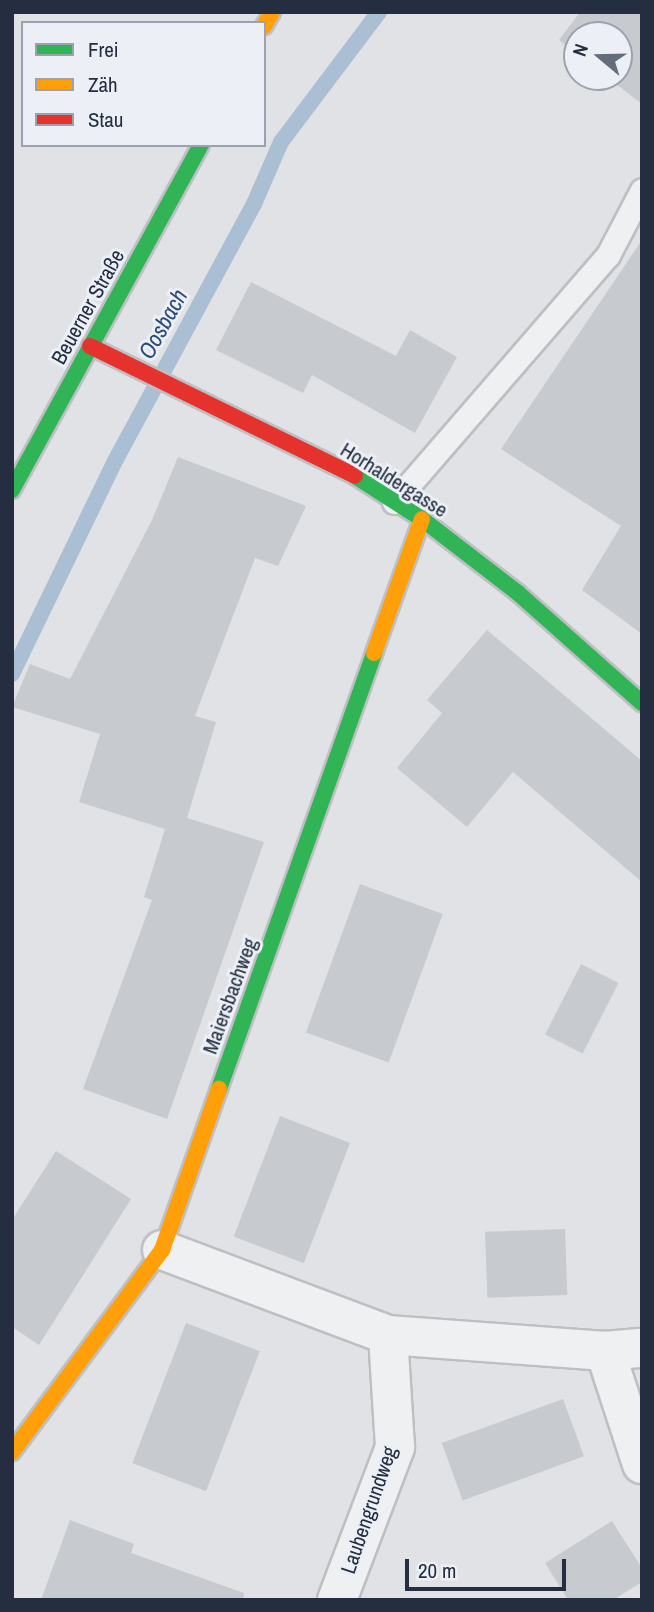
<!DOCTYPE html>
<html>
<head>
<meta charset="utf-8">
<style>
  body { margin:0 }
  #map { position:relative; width:654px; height:1612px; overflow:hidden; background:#e0e2e5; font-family:"Archivo Narrow",sans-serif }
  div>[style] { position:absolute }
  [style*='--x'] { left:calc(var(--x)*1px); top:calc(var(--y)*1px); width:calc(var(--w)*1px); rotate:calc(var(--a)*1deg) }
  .stream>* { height:16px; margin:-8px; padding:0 8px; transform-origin:8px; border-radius:8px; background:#aabed4 }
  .building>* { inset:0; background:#c7cace; transform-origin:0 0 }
  .roads { filter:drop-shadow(2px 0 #bdbfc3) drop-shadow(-2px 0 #bdbfc3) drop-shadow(0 2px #bdbfc3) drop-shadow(0 -2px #bdbfc3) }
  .lane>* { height:23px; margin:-11.5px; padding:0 11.5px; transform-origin:11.5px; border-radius:11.5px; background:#eff0f2 }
  .street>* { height:38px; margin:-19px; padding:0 19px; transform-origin:19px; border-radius:19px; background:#eff0f2 }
  .fast>* { height:16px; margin:-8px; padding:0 8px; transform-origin:8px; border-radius:8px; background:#30b455 }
  .slow>* { height:16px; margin:-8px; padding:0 8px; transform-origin:8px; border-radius:8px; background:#ff9f0a }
  .jam>* { height:16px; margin:-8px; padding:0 8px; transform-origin:8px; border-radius:8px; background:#e5322d }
  span { translate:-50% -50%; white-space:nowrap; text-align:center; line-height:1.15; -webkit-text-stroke:6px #ecf0f6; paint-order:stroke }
  .street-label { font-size:21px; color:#242e40 }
  .water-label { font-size:23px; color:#2a4b78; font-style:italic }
  .frame { position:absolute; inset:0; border:14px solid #242e40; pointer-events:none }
  .legend { position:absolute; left:21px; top:21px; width:245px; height:126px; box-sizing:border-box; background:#ecf0f6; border:2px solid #9ca2ad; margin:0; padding:9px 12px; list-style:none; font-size:21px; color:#242e40 }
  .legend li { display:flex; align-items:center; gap:14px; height:35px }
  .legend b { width:35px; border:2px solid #9ca2ad }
  .north { position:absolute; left:563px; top:21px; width:70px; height:70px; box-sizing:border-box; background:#ecf0f6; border:2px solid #9ca2ad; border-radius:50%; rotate:289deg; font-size:19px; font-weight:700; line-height:28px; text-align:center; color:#242e40 }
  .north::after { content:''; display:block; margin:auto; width:24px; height:32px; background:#666d7a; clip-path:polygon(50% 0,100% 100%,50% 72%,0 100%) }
  .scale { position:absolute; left:405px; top:1559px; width:161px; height:32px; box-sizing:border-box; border:4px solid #242e40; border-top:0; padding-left:9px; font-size:21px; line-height:24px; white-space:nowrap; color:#242e40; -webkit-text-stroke:5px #ecf0f6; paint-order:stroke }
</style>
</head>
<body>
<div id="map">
  <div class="stream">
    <i style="--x:12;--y:674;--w:237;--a:-64.2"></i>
    <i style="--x:115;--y:461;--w:292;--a:-61.6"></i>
    <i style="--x:254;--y:204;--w:68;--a:-66.5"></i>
    <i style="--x:281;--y:142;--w:163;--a:-53"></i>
  </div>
  <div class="building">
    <i style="clip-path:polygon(580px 12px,642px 12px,642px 104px,607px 77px,619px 77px,619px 35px,577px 35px,577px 54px,559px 40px)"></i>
    <i style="clip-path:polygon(642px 240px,642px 634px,582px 590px,621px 526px,501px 449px)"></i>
    <i style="clip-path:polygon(251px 282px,396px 356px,410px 330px,457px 357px,415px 433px,312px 375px,303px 393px,216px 350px)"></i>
    <i style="clip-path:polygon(178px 457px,306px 506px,278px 566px,255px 558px,195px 716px,216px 722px,187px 818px,264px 842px,167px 1119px,83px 1089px,152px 900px,144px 897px,165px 829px,79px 802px,100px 734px,12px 707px,30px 664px,70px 679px,152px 520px)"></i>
    <i style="clip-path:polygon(487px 630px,642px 761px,642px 882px,513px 772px,467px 827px,397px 768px,442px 713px,427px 700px)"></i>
    <i style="left:360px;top:884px;width:88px;height:158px;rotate:20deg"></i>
    <i style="left:581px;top:964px;width:42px;height:79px;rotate:27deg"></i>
    <i style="left:280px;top:1116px;width:75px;height:129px;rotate:21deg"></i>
    <i style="clip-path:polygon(56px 1151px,131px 1199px,39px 1345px,12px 1327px,12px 1220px)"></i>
    <i style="left:565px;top:1229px;width:66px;height:80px;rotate:88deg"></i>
    <i style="left:186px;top:1323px;width:79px;height:150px;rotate:21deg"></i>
    <i style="left:563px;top:1399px;width:61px;height:129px;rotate:70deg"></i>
    <i style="clip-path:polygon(70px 1520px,134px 1544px,131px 1553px,244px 1593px,243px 1600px,41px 1600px)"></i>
    <i style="clip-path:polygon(612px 1521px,642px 1568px,642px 1582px,613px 1600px,568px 1600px,545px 1563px)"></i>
  </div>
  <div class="roads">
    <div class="lane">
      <i style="--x:394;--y:502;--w:327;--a:-49.1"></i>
      <i style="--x:608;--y:255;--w:73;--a:-62.4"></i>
    </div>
    <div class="street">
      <i style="--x:162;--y:1250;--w:241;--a:20.6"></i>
      <i style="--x:388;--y:1335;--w:218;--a:4.2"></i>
      <i style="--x:605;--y:1351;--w:37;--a:-5"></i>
      <i style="--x:605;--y:1351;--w:119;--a:71.9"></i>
      <i style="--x:337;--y:1600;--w:164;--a:-69.2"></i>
      <i style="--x:395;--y:1447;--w:112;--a:-93.6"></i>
    </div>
    <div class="fast">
      <i style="--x:355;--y:476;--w:80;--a:32.7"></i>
      <i style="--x:422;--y:519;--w:121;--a:37.6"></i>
      <i style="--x:518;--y:593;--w:166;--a:41.6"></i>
      <i style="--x:12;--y:490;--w:393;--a:-61.3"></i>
      <i style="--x:219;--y:1089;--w:463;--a:-70.4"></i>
    </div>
    <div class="slow">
      <i style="--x:264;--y:26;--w:16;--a:-60"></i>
      <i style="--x:374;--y:653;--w:142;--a:-70.3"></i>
      <i style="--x:12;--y:1452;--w:252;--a:-53.4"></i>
      <i style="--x:162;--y:1250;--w:171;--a:-70.5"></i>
    </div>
    <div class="jam">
      <i style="--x:90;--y:346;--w:295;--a:26.1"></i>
    </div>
  </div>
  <div class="street-label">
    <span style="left:88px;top:307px;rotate:-61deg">Beuerner Straße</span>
    <span style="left:394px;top:480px;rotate:32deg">Horhaldergasse</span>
    <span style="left:230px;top:996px;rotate:-70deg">Maiersbachweg</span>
    <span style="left:369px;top:1510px;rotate:-71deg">Laubengrundweg</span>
  </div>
  <div class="water-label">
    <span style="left:163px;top:324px;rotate:-61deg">Oosbach</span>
  </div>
  <div class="frame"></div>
  <ul class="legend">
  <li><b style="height:9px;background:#30b455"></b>Frei</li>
  <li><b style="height:9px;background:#ff9f0a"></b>Zäh</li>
  <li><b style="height:9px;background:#e5322d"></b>Stau</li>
  </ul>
  <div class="north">N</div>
  <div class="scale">20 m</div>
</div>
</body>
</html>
